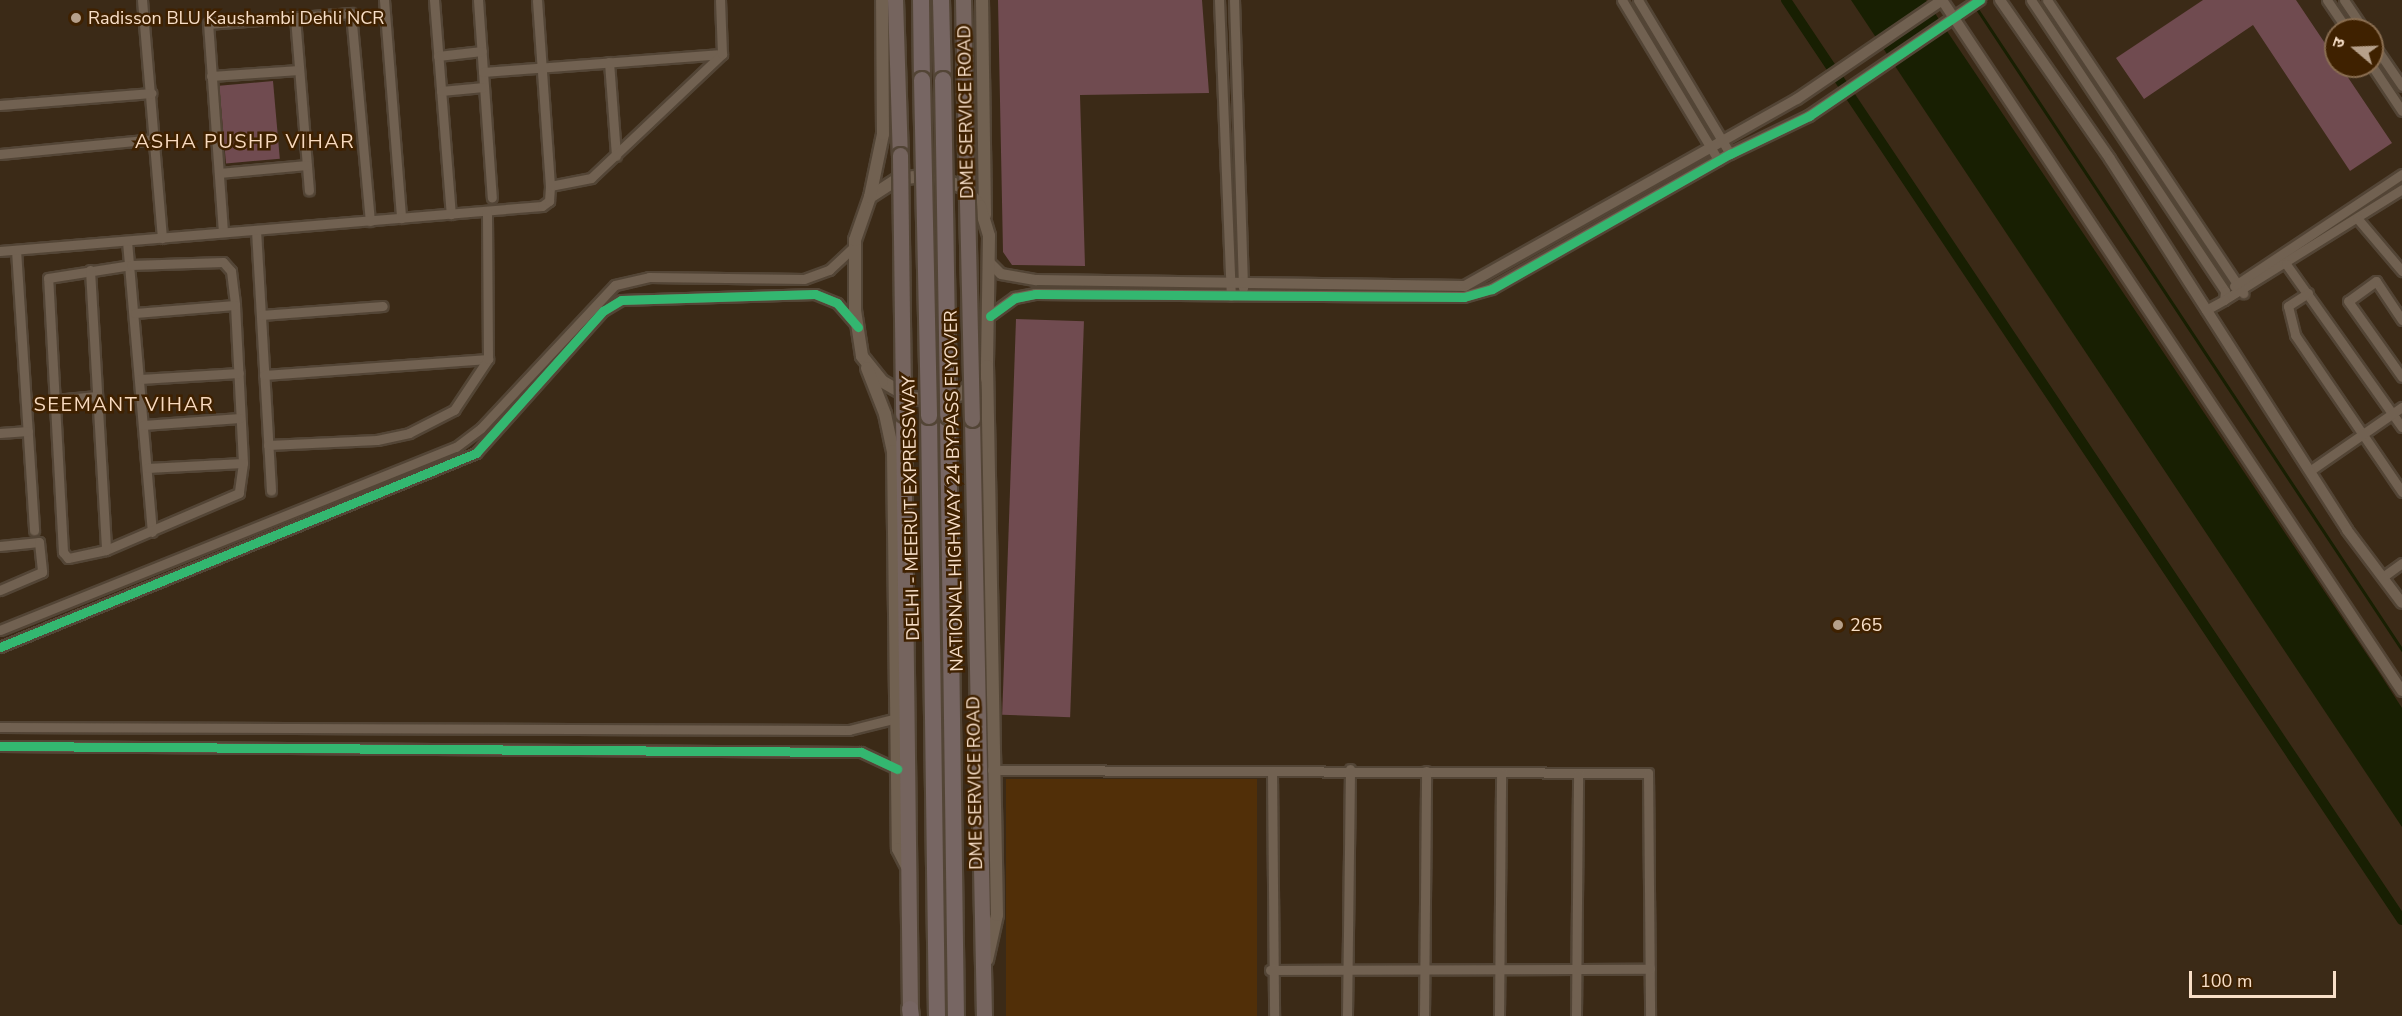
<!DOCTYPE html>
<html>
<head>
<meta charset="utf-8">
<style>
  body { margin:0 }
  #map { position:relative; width:2402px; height:1016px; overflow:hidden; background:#3b2a17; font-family:"Nunito Sans","Noto Sans Devanagari",sans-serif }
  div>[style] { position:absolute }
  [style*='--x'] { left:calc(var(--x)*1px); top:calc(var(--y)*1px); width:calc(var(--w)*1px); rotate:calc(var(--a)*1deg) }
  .built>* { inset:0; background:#512f08; transform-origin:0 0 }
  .green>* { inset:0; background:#704b50; transform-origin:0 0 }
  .water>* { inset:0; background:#181f02 }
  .stream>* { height:3px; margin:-1.5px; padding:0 1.5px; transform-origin:1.5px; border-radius:1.5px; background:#181f02 }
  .canal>* { height:10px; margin:-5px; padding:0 5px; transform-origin:5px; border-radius:5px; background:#181f02 }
  .roads { filter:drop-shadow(2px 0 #534536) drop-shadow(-2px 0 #534536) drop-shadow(0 2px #534536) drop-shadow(0 -2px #534536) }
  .minor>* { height:9px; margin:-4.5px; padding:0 4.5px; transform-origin:4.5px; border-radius:4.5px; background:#716151 }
  .tertiary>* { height:10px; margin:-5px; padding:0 5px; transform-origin:5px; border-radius:5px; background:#716151 }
  .secondary>* { height:12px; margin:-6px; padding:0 6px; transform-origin:6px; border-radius:6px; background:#716151 }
  .trunk>* { height:15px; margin:-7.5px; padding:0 7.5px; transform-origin:7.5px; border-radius:7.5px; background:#75645e }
  .motorway>* { height:16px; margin:-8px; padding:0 8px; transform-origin:8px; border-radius:8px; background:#776663 }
  .bridges { filter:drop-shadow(2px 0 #534536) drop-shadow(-2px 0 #534536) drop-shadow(0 2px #534536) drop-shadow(0 -2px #534536) }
  .trunk-bridge>* { height:15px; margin:-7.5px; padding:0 7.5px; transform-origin:7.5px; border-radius:7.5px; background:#75645e }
  .motorway-bridge>* { height:16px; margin:-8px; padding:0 8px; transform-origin:8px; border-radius:8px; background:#776663 }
  .cycleway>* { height:9px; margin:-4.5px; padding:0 4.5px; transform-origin:4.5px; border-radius:4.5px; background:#33b770 }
  .dots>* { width:16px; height:16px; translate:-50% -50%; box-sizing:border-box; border:3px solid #3f2100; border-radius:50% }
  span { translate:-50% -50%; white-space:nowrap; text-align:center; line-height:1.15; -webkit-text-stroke:5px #3f2100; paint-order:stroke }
  .poi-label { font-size:18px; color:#f8dfc8 }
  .left { translate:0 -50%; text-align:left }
  .street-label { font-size:18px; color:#f8dfc8 }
  .neighbourhood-label { font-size:20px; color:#f8dabf; letter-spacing:1.5px }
  .north { position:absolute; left:2324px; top:18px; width:60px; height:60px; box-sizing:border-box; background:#3f2100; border:2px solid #896d50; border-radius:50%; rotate:289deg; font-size:16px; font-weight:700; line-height:24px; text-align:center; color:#f8dfc8 }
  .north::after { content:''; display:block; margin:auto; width:21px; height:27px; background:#b6a08a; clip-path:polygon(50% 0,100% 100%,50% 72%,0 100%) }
  .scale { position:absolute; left:2189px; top:971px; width:147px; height:27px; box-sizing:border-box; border:3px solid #f8dfc8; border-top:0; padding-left:8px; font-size:18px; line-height:21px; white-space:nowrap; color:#f8dfc8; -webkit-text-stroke:4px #3f2100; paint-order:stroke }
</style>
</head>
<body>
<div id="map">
  <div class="built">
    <i style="left:1257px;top:779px;width:237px;height:251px;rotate:90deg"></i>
  </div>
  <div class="green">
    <i style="clip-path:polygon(998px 0,1202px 0,1209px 93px,1080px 95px,1085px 266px,1012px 265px,1003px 252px)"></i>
    <i style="clip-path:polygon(2203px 0,2296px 0,2392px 143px,2350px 171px,2253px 25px,2144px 99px,2116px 58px)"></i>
    <i style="left:273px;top:81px;width:78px;height:54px;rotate:85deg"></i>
    <i style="left:1016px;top:319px;width:68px;height:396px;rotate:2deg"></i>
  </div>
  <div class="water">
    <i style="clip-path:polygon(1851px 0,1926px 0,2378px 671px,2402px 708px,2402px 827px)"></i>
  </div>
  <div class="stream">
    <i style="--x:1975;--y:6;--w:773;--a:56.45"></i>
  </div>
  <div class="canal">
    <i style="--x:1786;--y:0;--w:1107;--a:56.2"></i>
  </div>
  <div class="roads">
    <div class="minor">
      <i style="--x:142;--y:0;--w:239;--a:85.2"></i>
      <i style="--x:384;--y:0;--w:219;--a:85.5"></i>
      <i style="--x:434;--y:0;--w:215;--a:85.5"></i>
      <i style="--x:478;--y:0;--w:198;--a:86"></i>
      <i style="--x:1219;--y:0;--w:296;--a:87.7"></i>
      <i style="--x:1234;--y:0;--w:288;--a:88.2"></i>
      <i style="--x:1622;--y:0;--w:187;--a:59"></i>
      <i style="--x:1638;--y:0;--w:179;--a:59.1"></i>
      <i style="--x:2031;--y:0;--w:350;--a:56.3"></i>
      <i style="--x:2225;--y:291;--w:9;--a:96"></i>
      <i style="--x:2224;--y:300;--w:210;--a:-31.9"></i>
      <i style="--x:2047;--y:0;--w:353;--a:56.2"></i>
      <i style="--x:2327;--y:0;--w:36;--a:56"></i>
      <i style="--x:2344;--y:0;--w:36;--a:56"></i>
      <i style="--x:295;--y:17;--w:174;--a:85.4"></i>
      <i style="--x:2372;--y:42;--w:53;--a:55.7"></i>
      <i style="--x:438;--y:56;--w:44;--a:-6.5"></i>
      <i style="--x:609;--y:62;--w:94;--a:85.7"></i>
      <i style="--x:2372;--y:66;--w:54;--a:56.3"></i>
      <i style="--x:483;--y:72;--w:240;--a:-4.3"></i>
      <i style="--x:211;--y:76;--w:88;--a:-3.9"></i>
      <i style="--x:441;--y:91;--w:43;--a:-5.3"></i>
      <i style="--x:0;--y:105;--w:152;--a:-4.5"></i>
      <i style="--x:0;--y:154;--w:156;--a:-5.5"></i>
      <i style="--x:219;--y:173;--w:88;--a:-5.2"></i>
      <i style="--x:550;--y:186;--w:42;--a:-11"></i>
      <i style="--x:591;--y:178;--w:180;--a:-43.4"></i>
      <i style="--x:722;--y:54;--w:54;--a:-92.1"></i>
      <i style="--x:2357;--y:218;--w:70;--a:49.7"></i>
      <i style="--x:256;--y:230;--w:261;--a:86.7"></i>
      <i style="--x:223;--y:232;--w:209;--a:-94.1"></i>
      <i style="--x:208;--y:24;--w:143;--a:-4.4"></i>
      <i style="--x:351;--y:13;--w:209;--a:84.8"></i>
      <i style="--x:127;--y:241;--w:292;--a:85.1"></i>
      <i style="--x:16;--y:250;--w:281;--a:86.3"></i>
      <i style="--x:0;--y:251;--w:544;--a:-4.75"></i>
      <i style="--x:542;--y:206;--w:9;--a:-36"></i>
      <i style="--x:549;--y:201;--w:15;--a:-86"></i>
      <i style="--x:550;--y:186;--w:186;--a:-94"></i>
      <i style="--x:223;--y:262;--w:12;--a:48"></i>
      <i style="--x:231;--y:271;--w:34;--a:83"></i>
      <i style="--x:235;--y:305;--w:158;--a:87.1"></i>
      <i style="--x:243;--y:463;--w:30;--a:98"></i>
      <i style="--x:239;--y:493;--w:145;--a:156.8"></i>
      <i style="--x:106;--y:550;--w:39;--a:168"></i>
      <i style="--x:68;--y:558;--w:8;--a:-130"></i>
      <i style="--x:63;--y:552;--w:274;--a:-93.1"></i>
      <i style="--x:48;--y:278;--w:84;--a:-8.9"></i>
      <i style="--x:131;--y:265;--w:92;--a:-1.9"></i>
      <i style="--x:2286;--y:264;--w:200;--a:54.6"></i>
      <i style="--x:90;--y:270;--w:280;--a:86.7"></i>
      <i style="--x:2234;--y:286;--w:202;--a:-33.7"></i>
      <i style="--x:2308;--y:293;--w:24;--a:147"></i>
      <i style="--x:2288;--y:306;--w:30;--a:76"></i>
      <i style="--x:2295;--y:335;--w:190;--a:55.7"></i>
      <i style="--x:2206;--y:310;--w:21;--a:-29"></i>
      <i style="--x:135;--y:313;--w:100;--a:-4.6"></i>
      <i style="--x:261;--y:315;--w:122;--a:-4.2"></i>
      <i style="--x:2402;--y:320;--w:47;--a:-123.7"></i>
      <i style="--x:2376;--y:281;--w:34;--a:144"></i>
      <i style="--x:2348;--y:301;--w:93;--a:54.6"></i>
      <i style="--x:264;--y:375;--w:225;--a:-4.1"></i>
      <i style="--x:140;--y:379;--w:99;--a:-3.5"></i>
      <i style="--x:55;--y:400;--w:42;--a:-5.4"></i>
      <i style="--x:143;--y:425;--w:97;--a:-4.1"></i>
      <i style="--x:0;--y:433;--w:28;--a:-4"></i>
      <i style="--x:268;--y:445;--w:109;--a:-2.6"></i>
      <i style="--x:377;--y:440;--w:33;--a:-12"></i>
      <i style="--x:409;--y:433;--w:51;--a:-27.1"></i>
      <i style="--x:454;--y:410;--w:61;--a:-56.3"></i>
      <i style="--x:488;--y:359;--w:148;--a:-90.4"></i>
      <i style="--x:147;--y:468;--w:96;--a:-3"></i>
      <i style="--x:2311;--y:470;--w:111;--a:-34.7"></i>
      <i style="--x:0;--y:546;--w:39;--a:-6"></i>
      <i style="--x:39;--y:542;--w:30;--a:84"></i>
      <i style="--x:42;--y:572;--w:46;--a:156.8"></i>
      <i style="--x:2384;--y:576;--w:22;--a:-36"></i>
      <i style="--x:0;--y:630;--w:491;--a:-21.9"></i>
      <i style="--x:456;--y:447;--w:31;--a:-37"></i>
      <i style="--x:481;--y:428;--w:196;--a:-46.9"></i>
      <i style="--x:615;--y:285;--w:35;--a:-13"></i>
      <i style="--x:649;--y:277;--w:155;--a:0.7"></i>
      <i style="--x:804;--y:279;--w:27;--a:-20"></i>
      <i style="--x:829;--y:270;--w:35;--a:-43"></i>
      <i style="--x:0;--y:647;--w:514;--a:-22.17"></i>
      <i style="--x:476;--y:453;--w:191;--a:-48.2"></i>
      <i style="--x:603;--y:311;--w:21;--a:-31"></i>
      <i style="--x:621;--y:300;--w:194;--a:-1.8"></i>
      <i style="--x:815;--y:294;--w:24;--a:22"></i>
      <i style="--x:837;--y:303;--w:29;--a:49"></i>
      <i style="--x:0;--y:727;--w:849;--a:0.2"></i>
      <i style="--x:849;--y:730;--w:49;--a:-14"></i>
      <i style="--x:0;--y:746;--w:861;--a:0.4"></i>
      <i style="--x:861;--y:752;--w:40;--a:25"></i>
      <i style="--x:992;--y:770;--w:656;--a:0.26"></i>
      <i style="--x:1648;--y:773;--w:243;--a:89.5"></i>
      <i style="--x:1272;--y:772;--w:244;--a:89.5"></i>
      <i style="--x:1270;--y:970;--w:380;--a:-0.2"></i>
      <i style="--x:1347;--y:1016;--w:247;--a:-89.3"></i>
      <i style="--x:1424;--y:1016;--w:245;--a:-89.5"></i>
      <i style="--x:1499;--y:1016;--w:243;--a:-89.5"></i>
      <i style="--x:1576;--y:1016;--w:242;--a:-89.5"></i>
    </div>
    <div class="tertiary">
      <i style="--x:1942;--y:0;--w:830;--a:56.35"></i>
      <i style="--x:2000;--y:0;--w:193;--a:55.3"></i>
      <i style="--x:2110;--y:159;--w:440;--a:57.4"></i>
      <i style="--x:2347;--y:530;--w:91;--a:53"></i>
      <i style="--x:989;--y:262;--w:17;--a:45"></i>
      <i style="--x:1001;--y:274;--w:36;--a:10"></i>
      <i style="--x:1036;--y:280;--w:429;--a:0.8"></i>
      <i style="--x:1465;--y:286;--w:381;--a:-29.4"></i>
      <i style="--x:1797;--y:99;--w:176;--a:-34.3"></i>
      <i style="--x:990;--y:316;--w:31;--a:-36"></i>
      <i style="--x:1015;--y:298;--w:20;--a:-11"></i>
      <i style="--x:1035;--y:294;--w:429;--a:0.4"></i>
      <i style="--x:1464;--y:297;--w:29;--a:-16"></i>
      <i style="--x:1492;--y:289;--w:274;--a:-29.6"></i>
      <i style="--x:1730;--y:154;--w:88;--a:-25.7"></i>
      <i style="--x:1809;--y:116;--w:207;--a:-34.2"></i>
    </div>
    <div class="secondary">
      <i style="--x:982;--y:0;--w:215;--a:89.2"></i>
      <i style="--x:931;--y:175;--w:36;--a:21"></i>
      <i style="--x:965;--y:188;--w:23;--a:50"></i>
      <i style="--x:980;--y:206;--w:31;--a:73"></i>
      <i style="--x:989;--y:236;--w:130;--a:90.9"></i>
      <i style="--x:987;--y:366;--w:38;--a:132"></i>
      <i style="--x:962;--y:394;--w:24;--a:165"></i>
      <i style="--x:939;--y:400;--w:28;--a:-176"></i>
      <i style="--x:911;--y:398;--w:34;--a:-150"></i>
      <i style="--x:882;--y:381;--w:32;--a:-129"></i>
      <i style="--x:862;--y:356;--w:47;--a:-98.7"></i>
      <i style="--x:855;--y:310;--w:70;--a:-90"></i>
      <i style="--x:855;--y:240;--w:46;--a:-70.8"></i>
      <i style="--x:870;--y:197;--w:33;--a:-33"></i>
      <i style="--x:898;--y:179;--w:33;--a:-7"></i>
      <i style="--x:870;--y:197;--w:64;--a:-78.3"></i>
      <i style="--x:883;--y:134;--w:134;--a:-90.4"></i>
      <i style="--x:867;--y:368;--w:49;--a:68.6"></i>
      <i style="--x:885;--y:414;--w:38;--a:78"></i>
      <i style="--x:893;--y:451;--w:398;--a:89.3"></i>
      <i style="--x:898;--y:849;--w:22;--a:63"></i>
      <i style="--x:987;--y:960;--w:46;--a:-77.5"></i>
      <i style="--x:997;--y:915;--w:549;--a:-91.04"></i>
    </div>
    <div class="trunk">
      <i style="--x:895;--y:0;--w:155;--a:88.2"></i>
      <i style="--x:963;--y:0;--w:158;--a:88.9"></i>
      <i style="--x:903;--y:414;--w:602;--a:89.33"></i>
      <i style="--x:972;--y:419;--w:597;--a:88.85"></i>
    </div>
    <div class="motorway">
      <i style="--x:921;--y:0;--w:80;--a:89.3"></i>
      <i style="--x:941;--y:0;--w:80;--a:88.6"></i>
      <i style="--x:929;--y:416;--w:600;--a:89.24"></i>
      <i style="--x:948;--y:416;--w:600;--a:89.24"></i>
      <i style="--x:910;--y:1009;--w:7;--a:82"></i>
    </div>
  </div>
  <div class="bridges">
    <div class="trunk-bridge">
      <i style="--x:900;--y:155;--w:259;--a:89.3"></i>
      <i style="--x:966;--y:158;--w:261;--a:88.7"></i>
    </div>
    <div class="motorway-bridge">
      <i style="--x:922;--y:80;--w:336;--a:88.8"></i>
      <i style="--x:943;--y:80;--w:336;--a:89.1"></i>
    </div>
  </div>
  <div class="cycleway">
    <i style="--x:990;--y:316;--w:31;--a:-36"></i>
    <i style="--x:1015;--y:298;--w:20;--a:-11"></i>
    <i style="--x:1035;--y:294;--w:429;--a:0.4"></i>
    <i style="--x:1464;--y:297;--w:29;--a:-16"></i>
    <i style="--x:1492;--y:289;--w:274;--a:-29.6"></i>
    <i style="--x:1730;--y:154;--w:88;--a:-25.7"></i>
    <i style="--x:1809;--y:116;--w:207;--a:-34.2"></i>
    <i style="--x:0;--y:647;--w:514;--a:-22.17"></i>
    <i style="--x:476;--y:453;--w:191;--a:-48.2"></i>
    <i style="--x:603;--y:311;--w:21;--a:-31"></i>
    <i style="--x:621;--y:300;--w:194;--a:-1.8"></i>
    <i style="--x:815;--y:294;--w:24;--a:22"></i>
    <i style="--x:837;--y:303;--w:32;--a:49"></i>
    <i style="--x:0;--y:746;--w:861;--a:0.4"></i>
    <i style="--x:861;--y:752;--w:40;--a:25"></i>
  </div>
  <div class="dots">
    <i style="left:76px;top:18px;background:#b6a08a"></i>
    <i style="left:1838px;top:625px;background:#b6a08a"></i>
  </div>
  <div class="poi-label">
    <span class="left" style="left:88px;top:18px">Radisson BLU Kaushambi Dehli NCR</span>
    <span class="left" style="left:1850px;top:625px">265</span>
  </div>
  <div class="street-label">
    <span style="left:966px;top:112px;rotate:-91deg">DME SERVICE ROAD</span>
    <span style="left:954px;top:491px;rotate:-91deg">NATIONAL HIGHWAY 24 BYPASS FLYOVER</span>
    <span style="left:911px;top:508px;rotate:-91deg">DELHI - MEERUT EXPRESSWAY</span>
    <span style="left:975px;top:783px;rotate:-91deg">DME SERVICE ROAD</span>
  </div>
  <div class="neighbourhood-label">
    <span style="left:245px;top:141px">ASHA PUSHP VIHAR</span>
    <span style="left:124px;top:404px">SEEMANT VIHAR</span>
  </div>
  <div class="north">उ</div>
  <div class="scale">100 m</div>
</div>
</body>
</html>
